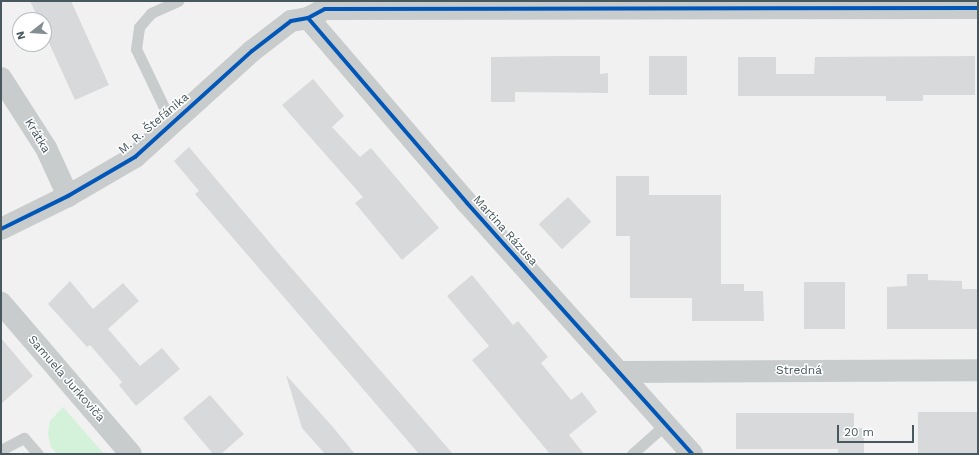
<!DOCTYPE html>
<html>
<head>
<meta charset="utf-8">
<style>
  body { margin:0 }
  #map { position:relative; width:979px; height:455px; overflow:hidden; background:#f1f1f1; font-family:"Work Sans",sans-serif }
  div>[style] { position:absolute }
  [style*='--x'] { left:calc(var(--x)*1px); top:calc(var(--y)*1px); width:calc(var(--w)*1px); rotate:calc(var(--a)*1deg) }
  .green>* { inset:0; background:#d4f1d9 }
  .building>* { inset:0; background:#d7d9da; transform-origin:0 0 }
  .lane>* { height:11px; margin:-5.5px; padding:0 5.5px; transform-origin:5.5px; border-radius:5.5px; background:#c8cccd }
  .street>* { height:22px; margin:-11px; padding:0 11px; transform-origin:11px; border-radius:11px; background:#c8cccd }
  .cycleway>* { height:4px; margin:-2px; padding:0 2px; transform-origin:2px; border-radius:2px; background:#0057b8 }
  span { translate:-50% -50%; white-space:nowrap; text-align:center; line-height:1.15; -webkit-text-stroke:3px #fff; paint-order:stroke }
  .street-label { font-size:12px; color:#47585e }
  .frame { position:absolute; inset:0; border:2px solid #47585e; pointer-events:none }
  .north { position:absolute; left:12px; top:12px; width:40px; height:40px; box-sizing:border-box; background:#fff; border:1px solid #b5bcbf; border-radius:50%; rotate:253deg; font-size:11px; font-weight:700; line-height:16px; text-align:center; color:#47585e }
  .north::after { content:''; display:block; margin:auto; width:14px; height:18px; background:#828e91; clip-path:polygon(50% 0,100% 100%,50% 72%,0 100%) }
  .scale { position:absolute; left:837px; top:425px; width:77px; height:18px; box-sizing:border-box; border:2px solid #47585e; border-top:0; padding-left:5px; font-size:12px; line-height:14px; white-space:nowrap; color:#47585e; -webkit-text-stroke:3px #fff; paint-order:stroke }
</style>
</head>
<body>
<div id="map">
  <div class="green">
    <i style="clip-path:polygon(63px 407px,104px 454px,57px 454px,51px 447px,48px 435px,50px 421px)"></i>
  </div>
  <div class="building">
    <i style="clip-path:polygon(30px 1px,71px 1px,109px 85px,75px 100px,44px 32px,44px 20px,39px 20px)"></i>
    <i style="clip-path:polygon(561px 56px,600px 56px,600px 74px,608px 73px,608px 93px,515px 92px,515px 102px,491px 102px,491px 57px)"></i>
    <i style="left:649px;top:56px;width:38px;height:39px"></i>
    <i style="clip-path:polygon(975px 56px,975px 95px,923px 95px,923px 101px,886px 101px,886px 96px,738px 96px,738px 57px,776px 57px,776px 74px,814px 74px,815px 57px)"></i>
    <i style="clip-path:polygon(313px 79px,344px 116px,332px 127px,360px 157px,371px 148px,439px 228px,402px 260px,355px 203px,363px 197px,282px 105px)"></i>
    <i style="clip-path:polygon(189px 147px,281px 256px,453px 454px,419px 454px,195px 194px,199px 191px,174px 161px)"></i>
    <i style="clip-path:polygon(616px 176px,649px 176px,649px 195px,721px 195px,721px 284px,744px 284px,744px 291px,763px 291px,764px 321px,692px 321px,692px 298px,630px 298px,630px 236px,616px 236px)"></i>
    <i style="left:568px;top:197px;width:34px;height:40px;rotate:47deg"></i>
    <i style="clip-path:polygon(907px 274px,928px 274px,928px 280px,962px 281px,962px 289px,978px 289px,978px 329px,887px 329px,887px 287px,907px 286px)"></i>
    <i style="clip-path:polygon(472px 275px,513px 325px,518px 321px,548px 357px,541px 363px,571px 400px,582px 392px,597px 412px,569px 435px,584px 454px,550px 454px,472px 360px,489px 346px,447px 296px)"></i>
    <i style="clip-path:polygon(70px 281px,93px 309px,123px 283px,139px 301px,108px 329px,140px 366px,162px 348px,180px 369px,136px 406px,119px 385px,122px 382px,90px 345px,87px 347px,48px 304px)"></i>
    <i style="left:845px;top:282px;width:47px;height:41px;rotate:90deg"></i>
    <i style="clip-path:polygon(1px 338px,33px 376px,1px 404px)"></i>
    <i style="clip-path:polygon(286px 375px,332px 426px,355px 454px,325px 454px,302px 428px)"></i>
    <i style="clip-path:polygon(210px 395px,244px 434px,221px 454px,213px 454px,183px 418px)"></i>
    <i style="left:918px;top:412px;width:60px;height:42px"></i>
    <i style="clip-path:polygon(736px 413px,854px 413px,854px 428px,864px 428px,864px 454px,838px 454px,838px 449px,736px 449px)"></i>
  </div>
  <div class="lane">
    <i style="--x:172;--y:124;--w:83;--a:-115.6"></i>
    <i style="--x:136;--y:49;--w:22;--a:-82"></i>
    <i style="--x:139;--y:27;--w:18;--a:-49"></i>
    <i style="--x:151;--y:13;--w:30;--a:-24"></i>
    <i style="--x:1;--y:450;--w:26;--a:-28"></i>
    <i style="--x:24;--y:438;--w:21;--a:49"></i>
    <i style="--x:632;--y:454;--w:47;--a:-41.5"></i>
  </div>
  <div class="street">
    <i style="--x:308;--y:18;--w:244;--a:49.3"></i>
    <i style="--x:467;--y:203;--w:337;--a:48.1"></i>
    <i style="--x:1;--y:78;--w:83;--a:57.3"></i>
    <i style="--x:46;--y:148;--w:53;--a:65.4"></i>
    <i style="--x:1;--y:229;--w:75;--a:-26.2"></i>
    <i style="--x:68;--y:196;--w:78;--a:-30.2"></i>
    <i style="--x:135;--y:157;--w:158;--a:-42.2"></i>
    <i style="--x:252;--y:51;--w:49;--a:-37.6"></i>
    <i style="--x:291;--y:21;--w:17;--a:-10"></i>
    <i style="--x:308;--y:18;--w:19;--a:-28"></i>
    <i style="--x:325;--y:9;--w:653;--a:-0.09"></i>
    <i style="--x:1;--y:303;--w:199;--a:49.3"></i>
    <i style="--x:621;--y:372;--w:357;--a:-0.3"></i>
  </div>
  <div class="cycleway">
    <i style="--x:308;--y:18;--w:244;--a:49.3"></i>
    <i style="--x:467;--y:203;--w:337;--a:48.1"></i>
    <i style="--x:1;--y:229;--w:75;--a:-26.2"></i>
    <i style="--x:68;--y:196;--w:78;--a:-30.2"></i>
    <i style="--x:135;--y:157;--w:158;--a:-42.2"></i>
    <i style="--x:252;--y:51;--w:49;--a:-37.6"></i>
    <i style="--x:291;--y:21;--w:17;--a:-10"></i>
    <i style="--x:308;--y:18;--w:19;--a:-28"></i>
    <i style="--x:325;--y:9;--w:653;--a:-0.09"></i>
  </div>
  <div class="street-label">
    <span style="left:154px;top:124px;rotate:-40deg">M. R. Štefánika</span>
    <span style="left:37px;top:136px;rotate:59deg">Krátka</span>
    <span style="left:505px;top:231px;rotate:48deg">Martina Rázusa</span>
    <span style="left:799px;top:371px">Stredná</span>
    <span style="left:66px;top:379px;rotate:49deg">Samuela Jurkoviča</span>
  </div>
  <div class="frame"></div>
  <div class="north">N</div>
  <div class="scale">20 m</div>
</div>
</body>
</html>
